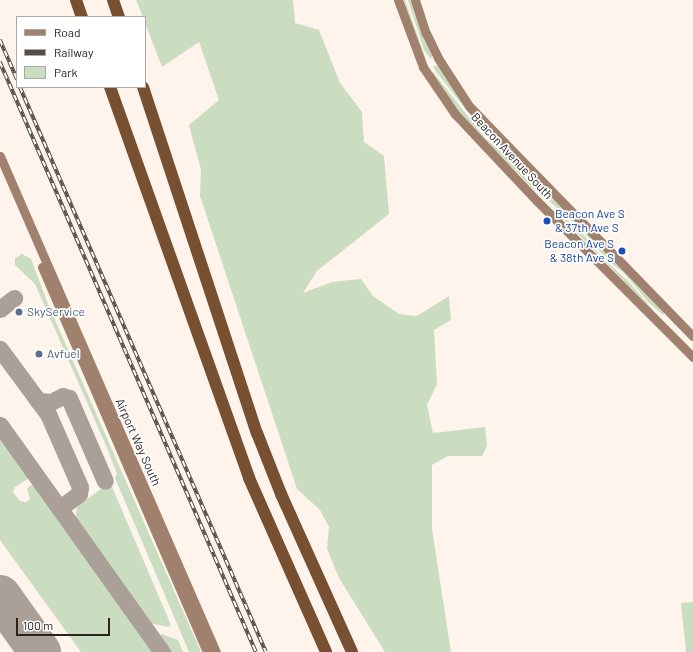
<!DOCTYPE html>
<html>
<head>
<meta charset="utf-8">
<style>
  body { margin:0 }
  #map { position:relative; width:693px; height:652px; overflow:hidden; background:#fef4ec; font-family:Barlow,sans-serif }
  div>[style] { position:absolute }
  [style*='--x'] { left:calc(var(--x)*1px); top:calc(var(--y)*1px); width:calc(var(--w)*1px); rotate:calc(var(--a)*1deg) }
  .green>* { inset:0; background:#cbddc0 }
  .taxiway>* { height:17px; margin:-8.5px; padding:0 8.5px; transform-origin:8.5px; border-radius:8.5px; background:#aaa098 }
  .runway>* { height:42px; margin:-21px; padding:0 21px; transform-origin:21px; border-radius:21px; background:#aaa098 }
  .secondary>* { height:9px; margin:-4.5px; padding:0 4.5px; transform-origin:4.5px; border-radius:4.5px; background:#9f816d }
  .highway>* { height:12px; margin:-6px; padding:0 6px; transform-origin:6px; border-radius:6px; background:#774f31 }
  .rail>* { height:3.5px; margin-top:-1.75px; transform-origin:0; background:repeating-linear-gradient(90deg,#fff 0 6px,#554c44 0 12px); box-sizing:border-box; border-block:1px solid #554c44 }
  .dots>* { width:11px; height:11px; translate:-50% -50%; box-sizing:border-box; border:2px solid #fff; border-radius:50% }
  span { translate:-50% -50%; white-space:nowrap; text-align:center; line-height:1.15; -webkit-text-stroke:3.5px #fff; paint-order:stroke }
  .street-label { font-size:12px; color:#2b221b }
  .transit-label { font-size:12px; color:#164399 }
  .left { translate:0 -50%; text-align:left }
  .right { translate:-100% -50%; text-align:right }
  .service-label { font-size:12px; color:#4e5e75 }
  .legend { position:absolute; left:16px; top:16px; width:130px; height:72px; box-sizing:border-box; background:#fff; border:1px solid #aaa7a4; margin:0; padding:5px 7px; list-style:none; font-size:12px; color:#2b221b }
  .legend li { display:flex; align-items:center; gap:8px; height:20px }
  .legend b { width:20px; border:1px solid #aaa7a4 }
  .scale { position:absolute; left:16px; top:618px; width:94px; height:18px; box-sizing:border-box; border:2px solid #2b221b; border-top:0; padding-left:5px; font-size:12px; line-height:14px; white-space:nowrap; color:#2b221b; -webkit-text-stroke:3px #fff; paint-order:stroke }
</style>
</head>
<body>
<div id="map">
  <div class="green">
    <i style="clip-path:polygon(136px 0,293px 0,295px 23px,319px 30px,340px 83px,362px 112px,364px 142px,384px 156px,389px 214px,317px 271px,303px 293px,332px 282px,361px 279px,373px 296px,399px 314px,417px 316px,449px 296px,451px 320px,434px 330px,437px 384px,427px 405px,433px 433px,485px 427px,487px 446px,482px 456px,448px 456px,432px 465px,432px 529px,451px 652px,385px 652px,339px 578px,327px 549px,329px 527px,320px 510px,297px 489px,200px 196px,201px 170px,189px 125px,219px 100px,199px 42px,162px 67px,145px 23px,145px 17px,143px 17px)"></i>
    <i style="clip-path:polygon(402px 0,405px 0,426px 60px,425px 60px)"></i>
    <i style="clip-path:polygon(408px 0,413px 0,433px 55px,431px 59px,424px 50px)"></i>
    <i style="clip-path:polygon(437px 65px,542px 187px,541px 190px,520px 165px,487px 136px,437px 73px,433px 67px)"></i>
    <i style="clip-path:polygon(433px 72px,485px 138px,516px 165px,537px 193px,454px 108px,431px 74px)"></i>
    <i style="clip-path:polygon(555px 198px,664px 313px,663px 315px,649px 303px,624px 273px,607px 260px,581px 229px,549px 201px)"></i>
    <i style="clip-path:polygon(549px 204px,583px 234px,601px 256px,630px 283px,659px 317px)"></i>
    <i style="clip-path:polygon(22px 254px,31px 259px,48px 304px,201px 652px,189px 652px,115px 478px,117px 474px,107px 448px,35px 284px,15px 265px,15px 258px)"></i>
    <i style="clip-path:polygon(0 434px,31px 477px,15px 487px,13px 492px,20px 501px,26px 502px,30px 499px,27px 488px,35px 483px,156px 652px,81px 652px,0 540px)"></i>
    <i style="clip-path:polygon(110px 482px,171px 625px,168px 627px,149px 623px,75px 521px,77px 507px)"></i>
    <i style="clip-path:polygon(693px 602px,693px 652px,686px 652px,681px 603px)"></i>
    <i style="clip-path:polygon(162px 634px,178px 640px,183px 652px,168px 652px,159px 637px)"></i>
  </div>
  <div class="taxiway">
    <i style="--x:0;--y:309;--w:18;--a:-38"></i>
    <i style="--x:0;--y:349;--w:81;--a:53.6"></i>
    <i style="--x:48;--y:414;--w:80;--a:66.3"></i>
    <i style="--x:80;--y:487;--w:7;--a:98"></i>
    <i style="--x:79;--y:494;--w:24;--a:144"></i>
    <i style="--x:38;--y:401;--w:13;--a:4"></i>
    <i style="--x:51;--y:402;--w:13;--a:-27"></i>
    <i style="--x:63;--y:396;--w:6;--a:18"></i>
    <i style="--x:69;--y:398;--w:90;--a:66.6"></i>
    <i style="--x:0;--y:425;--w:279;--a:54.5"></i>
  </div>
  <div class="runway">
    <i style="--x:0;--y:596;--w:69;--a:54.5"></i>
  </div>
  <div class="secondary">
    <i style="--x:398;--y:0;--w:72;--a:69.5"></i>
    <i style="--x:423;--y:67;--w:57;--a:55.8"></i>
    <i style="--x:455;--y:114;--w:120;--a:46.7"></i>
    <i style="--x:537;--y:201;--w:221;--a:45"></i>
    <i style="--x:415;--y:0;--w:35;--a:72"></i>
    <i style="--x:426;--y:33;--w:28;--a:64"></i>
    <i style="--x:438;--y:58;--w:57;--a:57.1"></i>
    <i style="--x:469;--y:106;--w:321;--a:45.8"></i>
    <i style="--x:0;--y:156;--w:541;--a:66.47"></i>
    <i style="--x:42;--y:267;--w:419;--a:66.8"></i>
  </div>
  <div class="highway">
    <i style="--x:76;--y:0;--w:18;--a:71"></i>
    <i style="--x:113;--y:0;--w:18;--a:71"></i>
    <i style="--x:110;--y:87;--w:415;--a:70.4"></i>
    <i style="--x:249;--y:478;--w:190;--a:66.1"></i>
    <i style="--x:143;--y:87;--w:364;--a:71.8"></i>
    <i style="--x:257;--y:433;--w:66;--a:68.5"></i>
    <i style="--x:281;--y:494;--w:173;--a:65.8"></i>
  </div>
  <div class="rail">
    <i style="--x:0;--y:40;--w:43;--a:66.4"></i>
    <i style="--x:0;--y:62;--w:643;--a:66.54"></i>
    <i style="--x:20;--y:87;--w:616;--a:66.47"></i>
  </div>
  <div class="dots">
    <i style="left:547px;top:221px;background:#1a4fb4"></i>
    <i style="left:622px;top:251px;background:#1a4fb4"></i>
    <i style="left:19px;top:312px;background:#5c6f8a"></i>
    <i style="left:39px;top:354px;background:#5c6f8a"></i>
  </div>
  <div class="street-label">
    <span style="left:512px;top:156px;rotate:47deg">Beacon Avenue South</span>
    <span style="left:138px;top:442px;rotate:66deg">Airport Way South</span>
  </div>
  <div class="transit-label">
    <span class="left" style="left:555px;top:221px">Beacon Ave S<br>&amp; 37th Ave S</span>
    <span class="right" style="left:614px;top:251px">Beacon Ave S<br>&amp; 38th Ave S</span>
  </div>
  <div class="service-label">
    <span class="left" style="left:27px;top:312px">SkyService</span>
    <span class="left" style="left:47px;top:354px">Avfuel</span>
  </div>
  <ul class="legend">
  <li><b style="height:5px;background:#9f816d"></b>Road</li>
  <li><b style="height:5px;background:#554c44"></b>Railway</li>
  <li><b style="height:11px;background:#cbddc0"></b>Park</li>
  </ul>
  <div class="scale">100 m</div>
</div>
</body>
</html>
